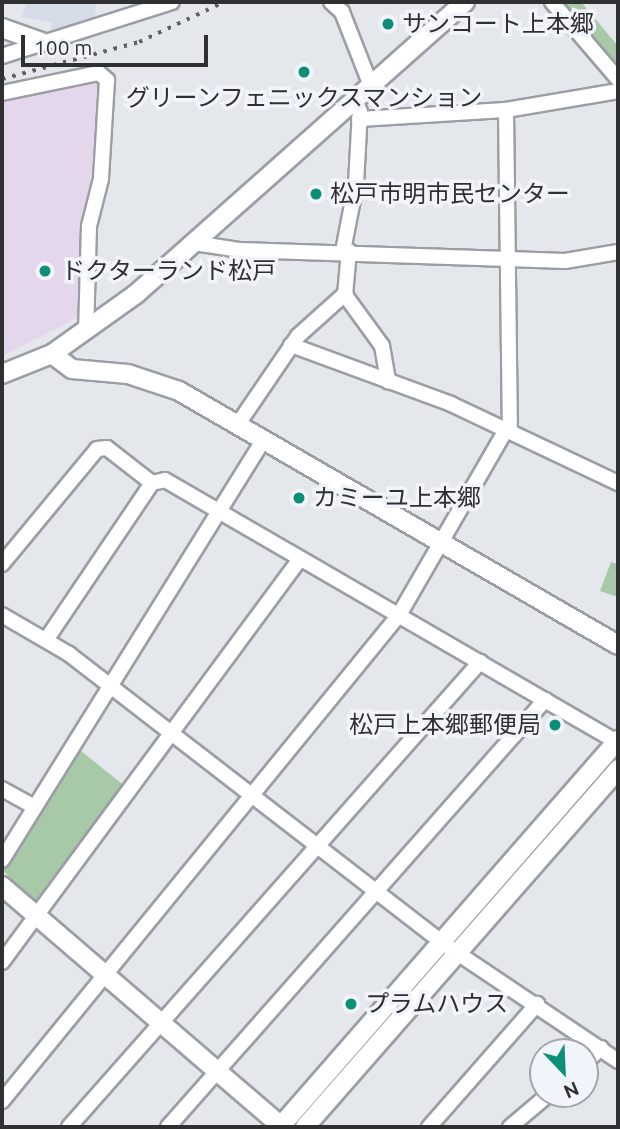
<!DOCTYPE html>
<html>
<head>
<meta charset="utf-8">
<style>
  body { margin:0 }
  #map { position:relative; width:620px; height:1129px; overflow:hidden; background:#e4e7ec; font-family:Ubuntu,"Noto Sans JP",sans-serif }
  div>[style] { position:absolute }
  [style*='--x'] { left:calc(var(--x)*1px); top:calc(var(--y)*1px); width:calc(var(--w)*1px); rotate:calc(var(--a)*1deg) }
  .commercial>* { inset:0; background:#e4d7eb }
  .built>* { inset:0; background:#d6dce7 }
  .green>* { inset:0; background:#a8c9a8 }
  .roads { filter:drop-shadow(2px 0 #9b9ea3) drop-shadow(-2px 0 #9b9ea3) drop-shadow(0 2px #9b9ea3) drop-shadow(0 -2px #9b9ea3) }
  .minor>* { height:14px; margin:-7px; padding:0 7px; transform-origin:7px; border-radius:7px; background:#fff }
  .tertiary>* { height:18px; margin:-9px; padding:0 9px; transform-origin:9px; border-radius:9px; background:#fff }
  .rail>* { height:3.5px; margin-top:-1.75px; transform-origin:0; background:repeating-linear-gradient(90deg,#606265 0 3.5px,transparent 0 10.5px) }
  .dots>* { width:19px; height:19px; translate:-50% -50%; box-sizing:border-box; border:4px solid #f1f4fa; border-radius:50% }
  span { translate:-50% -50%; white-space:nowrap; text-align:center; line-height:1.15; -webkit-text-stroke:7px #f1f4fa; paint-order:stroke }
  .poi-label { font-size:24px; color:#2f3032 }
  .left { translate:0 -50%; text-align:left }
  .right { translate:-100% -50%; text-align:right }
  .frame { position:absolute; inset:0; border:4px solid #2f3032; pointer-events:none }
  .north { position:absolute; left:529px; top:1038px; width:70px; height:70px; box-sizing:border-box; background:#f1f4fa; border:2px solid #a3a6aa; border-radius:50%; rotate:157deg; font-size:19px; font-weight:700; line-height:28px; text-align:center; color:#2f3032 }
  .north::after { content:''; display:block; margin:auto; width:24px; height:32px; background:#0c8f76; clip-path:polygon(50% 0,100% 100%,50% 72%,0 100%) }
  .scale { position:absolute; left:21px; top:35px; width:187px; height:32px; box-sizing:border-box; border:4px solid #2f3032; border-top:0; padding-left:9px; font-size:21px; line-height:24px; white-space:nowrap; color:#2f3032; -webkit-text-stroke:5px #f1f4fa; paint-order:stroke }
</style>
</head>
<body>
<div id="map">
  <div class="commercial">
    <i style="clip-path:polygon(91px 81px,98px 87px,93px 180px,81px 218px,77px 318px,2px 356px,2px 100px)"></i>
  </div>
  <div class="built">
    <i style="clip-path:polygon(27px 2px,96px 2px,95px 21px,51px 34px,51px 22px,22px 17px)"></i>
  </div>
  <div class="green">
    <i style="clip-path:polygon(563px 2px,581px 2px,618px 46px,618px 64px)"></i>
    <i style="clip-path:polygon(611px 562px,618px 564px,618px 597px,600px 591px)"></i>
    <i style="clip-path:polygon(81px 751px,126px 787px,41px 901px,32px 903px,2px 869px)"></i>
  </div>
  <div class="roads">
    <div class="minor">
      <i style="--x:331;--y:2;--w:15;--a:42"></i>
      <i style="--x:342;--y:12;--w:79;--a:68.6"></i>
      <i style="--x:552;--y:2;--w:101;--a:49.4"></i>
      <i style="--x:2;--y:56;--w:178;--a:-17.6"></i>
      <i style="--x:2;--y:93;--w:99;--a:-11.7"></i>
      <i style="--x:99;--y:73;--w:11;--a:41"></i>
      <i style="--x:107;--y:80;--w:99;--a:93.5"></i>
      <i style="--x:101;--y:179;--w:49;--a:104.3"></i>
      <i style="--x:89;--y:226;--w:105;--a:91.6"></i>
      <i style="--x:506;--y:110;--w:114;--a:-9.6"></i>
      <i style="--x:359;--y:119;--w:147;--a:-3.5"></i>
      <i style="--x:506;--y:110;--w:319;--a:89.3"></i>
      <i style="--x:194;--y:243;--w:47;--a:8.7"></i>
      <i style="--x:240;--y:250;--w:268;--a:1.9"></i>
      <i style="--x:508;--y:259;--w:57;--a:2"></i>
      <i style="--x:565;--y:261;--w:54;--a:-9.6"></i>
      <i style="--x:343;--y:251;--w:68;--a:-79"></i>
      <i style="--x:356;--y:184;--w:73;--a:-86.9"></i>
      <i style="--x:349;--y:251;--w:44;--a:95.2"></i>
      <i style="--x:345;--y:295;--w:63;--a:54"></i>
      <i style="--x:382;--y:346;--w:36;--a:80"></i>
      <i style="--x:291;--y:345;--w:171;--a:20.2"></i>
      <i style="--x:451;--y:404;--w:185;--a:25.3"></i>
      <i style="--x:238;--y:424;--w:107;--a:-55.7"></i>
      <i style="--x:298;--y:336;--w:64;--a:-41.9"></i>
      <i style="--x:2;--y:564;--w:149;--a:-50.4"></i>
      <i style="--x:97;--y:449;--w:10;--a:-6"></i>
      <i style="--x:107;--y:448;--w:57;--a:37.9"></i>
      <i style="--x:2;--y:615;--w:78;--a:30.2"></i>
      <i style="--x:69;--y:654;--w:470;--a:37.7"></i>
      <i style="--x:441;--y:942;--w:213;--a:33.9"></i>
      <i style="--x:46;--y:640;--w:189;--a:-56"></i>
      <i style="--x:152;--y:483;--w:13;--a:-13"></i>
      <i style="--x:165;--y:480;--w:522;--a:30.1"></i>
      <i style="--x:2;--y:789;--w:37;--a:29"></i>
      <i style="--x:2;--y:860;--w:494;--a:-58.1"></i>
      <i style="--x:2;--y:962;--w:501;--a:-53.52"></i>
      <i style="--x:585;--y:1063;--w:22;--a:-43"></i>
      <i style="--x:2;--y:1101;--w:628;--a:-50.76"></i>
      <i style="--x:399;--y:615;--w:216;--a:-60"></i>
      <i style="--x:69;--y:1127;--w:621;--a:-48.53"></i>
      <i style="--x:168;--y:1127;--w:570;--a:-48.56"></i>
      <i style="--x:429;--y:1127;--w:164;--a:-48.7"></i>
      <i style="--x:510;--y:1127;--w:51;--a:-40.2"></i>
    </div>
    <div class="tertiary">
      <i style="--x:2;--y:28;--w:41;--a:19.7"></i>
      <i style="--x:52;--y:354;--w:25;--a:37"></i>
      <i style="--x:72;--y:369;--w:56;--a:5.1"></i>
      <i style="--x:128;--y:374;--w:54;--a:18.4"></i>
      <i style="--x:179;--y:391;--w:507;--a:30.05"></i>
      <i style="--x:2;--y:374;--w:54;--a:-21.8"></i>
      <i style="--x:52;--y:354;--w:103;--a:-35.5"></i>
      <i style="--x:136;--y:294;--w:440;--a:-41.6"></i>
      <i style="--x:2;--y:886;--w:369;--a:40.7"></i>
      <i style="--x:280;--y:1127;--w:514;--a:-48.87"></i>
      <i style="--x:305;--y:1127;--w:476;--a:-48.8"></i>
    </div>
  </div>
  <div class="rail">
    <i style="--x:2;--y:79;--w:142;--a:-15.1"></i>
    <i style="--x:139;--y:42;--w:94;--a:-25.2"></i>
  </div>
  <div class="dots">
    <i style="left:388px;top:24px;background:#0c8f76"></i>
    <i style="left:304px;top:72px;background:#0c8f76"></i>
    <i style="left:316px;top:194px;background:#0c8f76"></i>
    <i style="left:45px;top:271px;background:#0c8f76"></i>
    <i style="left:299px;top:498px;background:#0c8f76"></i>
    <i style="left:555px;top:725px;background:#0c8f76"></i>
    <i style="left:351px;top:1004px;background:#0c8f76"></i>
  </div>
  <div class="poi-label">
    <span class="left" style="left:402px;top:24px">サンコート上本郷</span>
    <span style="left:304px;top:98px">グリーンフェニックスマンション</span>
    <span class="left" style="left:330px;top:194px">松戸市明市民センター</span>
    <span class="left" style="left:61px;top:271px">ドクターランド松戸</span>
    <span class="left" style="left:313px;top:498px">カミーユ上本郷</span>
    <span class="right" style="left:541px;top:725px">松戸上本郷郵便局</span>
    <span class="left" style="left:365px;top:1004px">プラムハウス</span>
  </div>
  <div class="frame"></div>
  <div class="north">N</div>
  <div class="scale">100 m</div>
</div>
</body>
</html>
